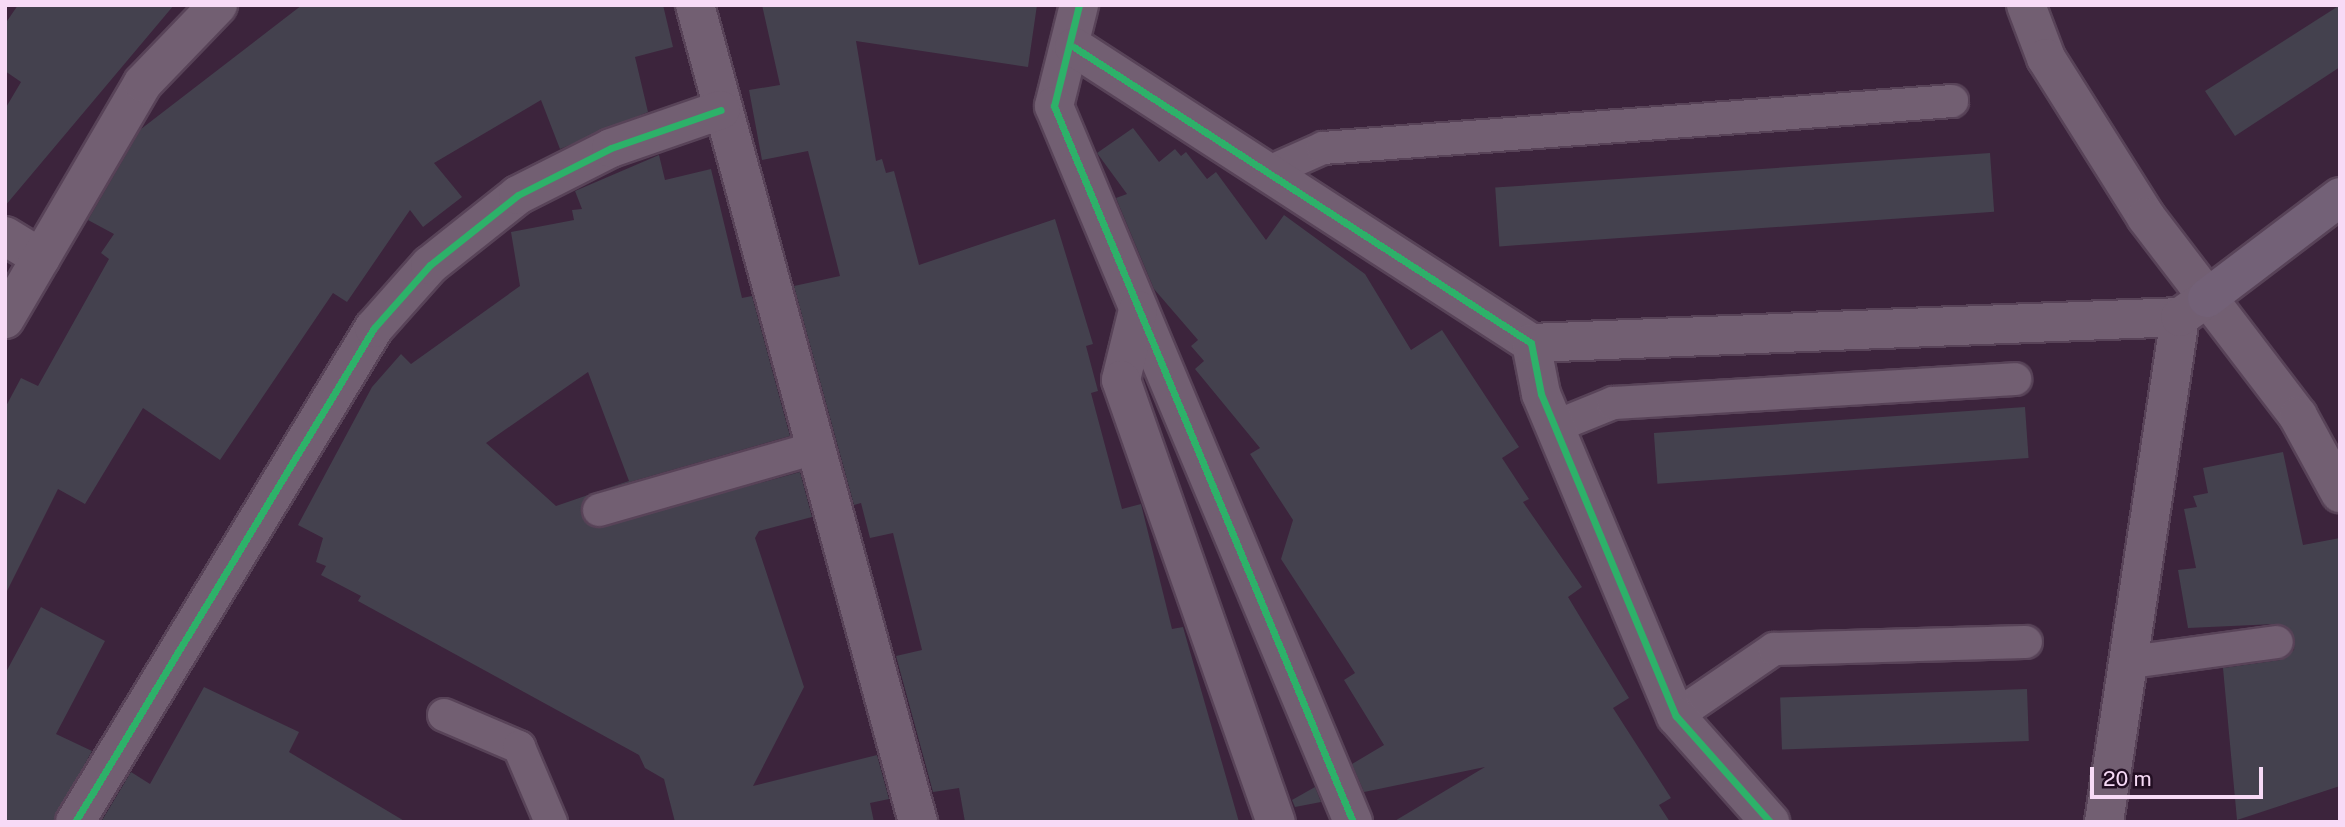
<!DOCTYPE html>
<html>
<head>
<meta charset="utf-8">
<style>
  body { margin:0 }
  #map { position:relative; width:2345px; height:827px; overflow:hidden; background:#3c243c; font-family:"Public Sans",sans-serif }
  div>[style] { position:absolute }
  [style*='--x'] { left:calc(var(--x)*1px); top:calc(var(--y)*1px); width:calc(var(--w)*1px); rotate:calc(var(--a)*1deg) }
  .building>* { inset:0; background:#44414e; transform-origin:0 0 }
  .roads { filter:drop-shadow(2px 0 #584358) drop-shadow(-2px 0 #584358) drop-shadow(0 2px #584358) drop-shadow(0 -2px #584358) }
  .lane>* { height:32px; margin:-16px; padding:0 16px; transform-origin:16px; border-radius:16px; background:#725f72 }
  .street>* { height:38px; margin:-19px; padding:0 19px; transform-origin:19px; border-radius:19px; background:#725f72 }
  .secondary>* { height:38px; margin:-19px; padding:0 19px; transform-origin:19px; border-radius:19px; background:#736177 }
  .cycleway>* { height:7px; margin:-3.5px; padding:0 3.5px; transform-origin:3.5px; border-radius:3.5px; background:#2db169 }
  span { translate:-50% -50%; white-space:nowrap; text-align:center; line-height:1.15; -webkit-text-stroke:5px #220e22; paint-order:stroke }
  .frame { position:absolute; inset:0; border:7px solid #f7daf6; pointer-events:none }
  .scale { position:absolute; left:2090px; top:767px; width:173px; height:32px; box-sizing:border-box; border:4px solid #f7daf6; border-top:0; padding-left:9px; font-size:21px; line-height:24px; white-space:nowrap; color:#f7daf6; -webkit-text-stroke:5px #220e22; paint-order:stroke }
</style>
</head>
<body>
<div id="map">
  <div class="building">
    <i style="clip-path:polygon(18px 5px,174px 5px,5px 206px,5px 109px,21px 82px,5px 71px,5px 24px)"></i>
    <i style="clip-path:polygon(302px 5px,663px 5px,673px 47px,635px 57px,648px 112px,560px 149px,541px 100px,434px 163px,462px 197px,423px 227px,410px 210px,347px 302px,333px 293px,220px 460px,143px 408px,85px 504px,58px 489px,5px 595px,5px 408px,21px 378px,38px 386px,109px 259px,101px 253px,114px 234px,88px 220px,141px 129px)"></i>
    <i style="clip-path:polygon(762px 5px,1037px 5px,1028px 67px,856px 41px,876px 161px,882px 159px,886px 173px,894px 171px,919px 265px,1055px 219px,1093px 344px,1086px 346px,1098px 391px,1091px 393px,1122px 509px,1141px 504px,1172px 629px,1183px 627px,1239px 822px,965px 822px,959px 788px,933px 792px,896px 656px,922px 650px,893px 533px,870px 538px,861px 503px,854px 505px,794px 286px,840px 276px,808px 151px,762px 160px,749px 90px,780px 85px)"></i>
    <i style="clip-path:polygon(2340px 5px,2340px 67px,2235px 136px,2205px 91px)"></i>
    <i style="clip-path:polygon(1133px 128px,1159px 162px,1175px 149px,1181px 156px,1186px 152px,1207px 179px,1216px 172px,1266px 240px,1284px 215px,1365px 274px,1411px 350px,1442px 330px,1519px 447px,1502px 458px,1529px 499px,1523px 502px,1582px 587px,1568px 597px,1629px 698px,1613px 708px,1671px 798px,1659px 805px,1670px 822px,1393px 822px,1485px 767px,1364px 792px,1352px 764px,1384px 745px,1344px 680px,1355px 673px,1281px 559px,1293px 520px,1250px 454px,1260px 448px,1195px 369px,1204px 361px,1191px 346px,1198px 340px,1154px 289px,1116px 198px,1127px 194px,1097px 153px)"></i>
    <i style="left:1990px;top:153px;width:59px;height:496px;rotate:86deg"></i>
    <i style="clip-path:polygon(659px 155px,665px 180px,711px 169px,742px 298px,752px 296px,790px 436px,602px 490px,629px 481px,588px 372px,486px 443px,556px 506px,591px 494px,581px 514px,595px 528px,800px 472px,812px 517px,759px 531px,755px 538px,804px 687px,753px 786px,877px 755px,889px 799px,870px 803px,874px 822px,675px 822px,664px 779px,645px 768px,639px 755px,358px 601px,361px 596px,321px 575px,326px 566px,316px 562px,323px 538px,298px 525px,372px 387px,401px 354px,411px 364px,520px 286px,511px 232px,574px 220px,572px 210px,582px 209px,575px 191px)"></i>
    <i style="left:2025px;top:407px;width:51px;height:372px;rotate:86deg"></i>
    <i style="clip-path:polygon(2283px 452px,2303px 545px,2340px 538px,2340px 786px,2237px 820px,2223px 668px,2280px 660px,2294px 650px,2295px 639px,2275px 624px,2188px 628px,2178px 570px,2196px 568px,2184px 509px,2197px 507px,2193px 496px,2208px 493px,2203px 468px)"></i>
    <i style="clip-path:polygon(41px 607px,105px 641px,56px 734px,92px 751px,53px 822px,5px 822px,5px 674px)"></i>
    <i style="clip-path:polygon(204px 687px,299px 732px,289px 752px,406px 822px,101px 822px,131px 772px,150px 784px)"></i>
    <i style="left:2027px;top:689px;width:52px;height:247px;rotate:88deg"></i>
    <i style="clip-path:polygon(1315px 787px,1321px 802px,1295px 807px,1292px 800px)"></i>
  </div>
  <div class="roads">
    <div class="lane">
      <i style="--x:1269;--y:172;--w:59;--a:-24"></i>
      <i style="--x:1323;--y:148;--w:631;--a:-4.27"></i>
      <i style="--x:1554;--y:427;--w:64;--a:-22.1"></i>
      <i style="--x:1613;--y:403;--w:403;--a:-3.4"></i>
      <i style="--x:599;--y:510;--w:225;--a:-16"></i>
      <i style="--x:2131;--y:662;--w:147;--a:-7.8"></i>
      <i style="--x:444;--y:715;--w:82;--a:23.1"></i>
      <i style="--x:519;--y:747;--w:82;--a:66.9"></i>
      <i style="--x:1676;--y:716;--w:119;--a:-34.4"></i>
      <i style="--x:1774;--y:649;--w:252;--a:-1.6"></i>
    </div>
    <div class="street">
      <i style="--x:695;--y:5;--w:847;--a:74.73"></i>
      <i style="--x:1079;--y:5;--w:104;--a:103.9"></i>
      <i style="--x:1054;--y:106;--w:776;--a:67.33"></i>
      <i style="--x:2026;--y:5;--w:57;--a:69.3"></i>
      <i style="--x:2046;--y:58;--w:188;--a:57.8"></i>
      <i style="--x:2146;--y:217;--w:250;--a:52.6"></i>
      <i style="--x:2298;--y:416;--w:88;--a:61.4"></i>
      <i style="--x:1074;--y:47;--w:544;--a:32.93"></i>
      <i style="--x:1531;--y:343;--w:52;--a:78.9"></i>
      <i style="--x:1541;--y:394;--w:349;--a:67.3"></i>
      <i style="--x:1676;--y:716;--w:142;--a:48.4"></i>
      <i style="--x:5;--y:236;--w:42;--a:31.4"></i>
      <i style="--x:1138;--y:310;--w:72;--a:103.7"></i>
      <i style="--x:1121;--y:380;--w:468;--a:70.7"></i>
      <i style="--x:5;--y:319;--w:273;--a:-59.7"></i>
      <i style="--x:143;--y:83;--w:108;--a:-46.1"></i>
      <i style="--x:1531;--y:343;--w:650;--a:-2.29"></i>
      <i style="--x:75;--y:822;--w:577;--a:-58.82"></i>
      <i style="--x:374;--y:328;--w:84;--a:-48.4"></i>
      <i style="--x:430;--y:265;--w:112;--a:-38.5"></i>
      <i style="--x:518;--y:195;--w:104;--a:-26.8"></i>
      <i style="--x:611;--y:148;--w:116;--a:-19.1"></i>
      <i style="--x:2104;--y:822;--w:511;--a:-81.44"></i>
      <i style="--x:2180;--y:317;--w:24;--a:-35"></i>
    </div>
    <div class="secondary">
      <i style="--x:2207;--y:298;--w:167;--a:-37.2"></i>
    </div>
  </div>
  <div class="cycleway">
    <i style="--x:1079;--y:5;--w:104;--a:103.9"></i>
    <i style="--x:1054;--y:106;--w:776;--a:67.33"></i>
    <i style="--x:1074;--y:47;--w:544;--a:32.93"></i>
    <i style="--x:1531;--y:343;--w:52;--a:78.9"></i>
    <i style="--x:1541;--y:394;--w:349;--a:67.3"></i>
    <i style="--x:1676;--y:716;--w:142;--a:48.4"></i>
    <i style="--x:75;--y:822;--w:577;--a:-58.82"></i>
    <i style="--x:374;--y:328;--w:84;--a:-48.4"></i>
    <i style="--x:430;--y:265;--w:112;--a:-38.5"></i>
    <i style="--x:518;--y:195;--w:104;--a:-26.8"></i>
    <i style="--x:611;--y:148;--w:116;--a:-19.1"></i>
  </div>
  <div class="frame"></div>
  <div class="scale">20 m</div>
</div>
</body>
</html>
